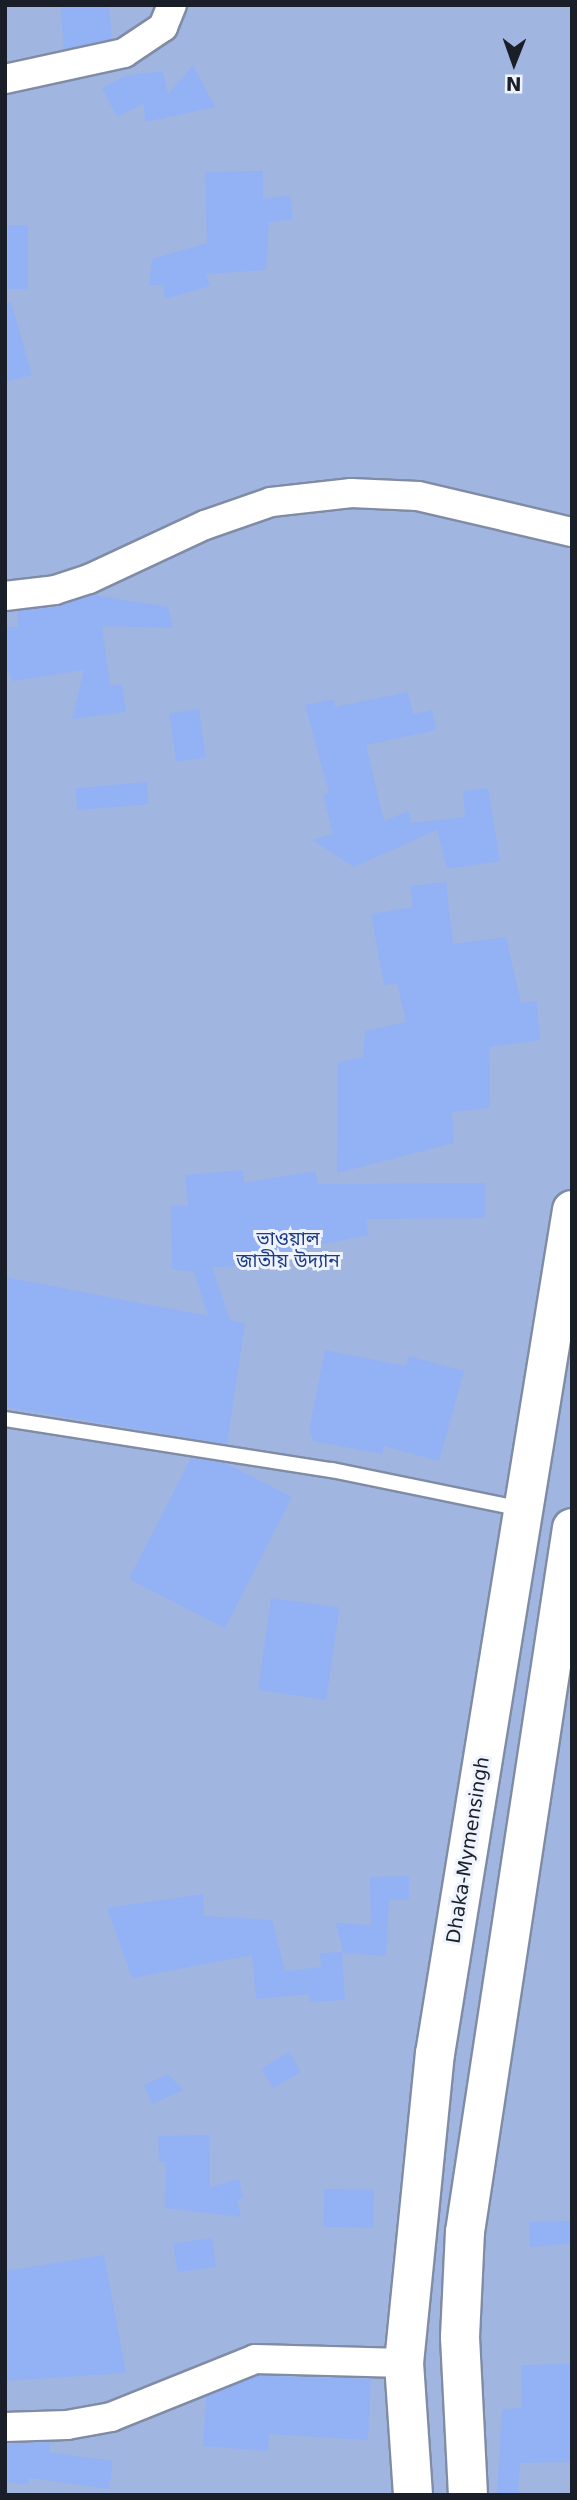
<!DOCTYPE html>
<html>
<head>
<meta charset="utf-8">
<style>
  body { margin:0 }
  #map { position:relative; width:577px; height:2500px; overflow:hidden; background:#dbe6fc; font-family:"DejaVu Sans","Noto Sans Bengali",sans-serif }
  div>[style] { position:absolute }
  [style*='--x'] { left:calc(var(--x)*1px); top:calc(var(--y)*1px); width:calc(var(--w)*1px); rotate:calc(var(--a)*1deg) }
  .green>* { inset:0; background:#a1b5e1; transform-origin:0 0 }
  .building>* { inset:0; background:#92b2f5; transform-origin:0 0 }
  .roads { filter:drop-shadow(2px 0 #808ca5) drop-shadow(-2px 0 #808ca5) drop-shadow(0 2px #808ca5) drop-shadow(0 -2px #808ca5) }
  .lane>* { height:14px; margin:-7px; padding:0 7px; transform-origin:7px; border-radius:7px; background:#fff }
  .street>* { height:28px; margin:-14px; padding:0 14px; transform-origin:14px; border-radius:14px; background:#fff }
  .highway>* { height:38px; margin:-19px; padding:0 19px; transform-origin:19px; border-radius:19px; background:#fff }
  span { translate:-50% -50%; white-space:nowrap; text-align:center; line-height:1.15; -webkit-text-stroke:6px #eef3fe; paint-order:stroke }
  .park-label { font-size:19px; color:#1d3a86 }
  .street-label { font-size:19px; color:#1a1e28 }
  .frame { position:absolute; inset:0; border:7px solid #1a1e28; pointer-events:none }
  .north { position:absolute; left:479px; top:28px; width:70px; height:70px; -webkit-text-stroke:5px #eef3fe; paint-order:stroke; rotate:181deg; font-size:19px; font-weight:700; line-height:28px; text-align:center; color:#1a1e28 }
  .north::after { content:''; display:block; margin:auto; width:24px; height:32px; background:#1a1e28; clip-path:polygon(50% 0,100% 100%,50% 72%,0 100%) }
</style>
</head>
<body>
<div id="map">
  <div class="green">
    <i style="left:5px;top:5px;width:567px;height:2490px"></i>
  </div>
  <div class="building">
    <i style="clip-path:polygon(60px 5px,109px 5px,112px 39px,64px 49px)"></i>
    <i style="clip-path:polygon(193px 65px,215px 107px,145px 122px,144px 103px,117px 117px,102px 88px,125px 76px,163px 71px,168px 94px)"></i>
    <i style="clip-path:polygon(263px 171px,263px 199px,290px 195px,293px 219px,269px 222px,266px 270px,206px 274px,210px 286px,165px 299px,163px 285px,149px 285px,152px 259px,207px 243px,205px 172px)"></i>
    <i style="left:8px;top:225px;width:20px;height:64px"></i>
    <i style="clip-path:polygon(11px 302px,32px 375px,5px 382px,5px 303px)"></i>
    <i style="clip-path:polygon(94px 595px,168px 607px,173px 628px,102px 626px,110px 686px,122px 684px,126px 712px,72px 719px,84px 670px,13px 681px,5px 666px,5px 627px,18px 627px,17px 611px,57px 607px)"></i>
    <i style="clip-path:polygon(408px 692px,413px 714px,432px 710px,436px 730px,366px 745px,384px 821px,409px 811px,411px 823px,465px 817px,463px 791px,488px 788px,500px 861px,447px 869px,437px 830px,354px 867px,312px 840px,333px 834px,323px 795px,329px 793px,305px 705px,334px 699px,335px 707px)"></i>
    <i style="left:199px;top:709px;width:49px;height:30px;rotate:82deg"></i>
    <i style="left:147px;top:782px;width:22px;height:72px;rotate:85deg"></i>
    <i style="clip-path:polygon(446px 882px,453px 944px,506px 937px,521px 1003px,537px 1001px,540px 1040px,489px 1047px,490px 1108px,452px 1112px,454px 1143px,337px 1173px,338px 1062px,363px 1057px,365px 1031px,406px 1022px,397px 983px,384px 985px,371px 914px,413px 907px,410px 886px)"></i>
    <i style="clip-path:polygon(243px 1170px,244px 1183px,316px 1171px,317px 1184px,485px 1183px,485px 1218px,366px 1219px,369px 1235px,272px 1254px,273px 1265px,212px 1267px,230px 1320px,245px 1323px,227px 1444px,5px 1407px,5px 1277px,208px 1316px,194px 1272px,172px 1269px,171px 1205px,188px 1206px,185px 1175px)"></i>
    <i style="clip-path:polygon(325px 1350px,406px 1366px,409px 1356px,464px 1371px,439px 1461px,384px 1446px,382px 1454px,313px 1441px,309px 1430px)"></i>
    <i style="clip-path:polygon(191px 1458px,225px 1463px,292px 1497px,225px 1628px,129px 1579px)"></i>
    <i style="left:271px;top:1598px;width:69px;height:93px;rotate:8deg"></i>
    <i style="clip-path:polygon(409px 1876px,409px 1900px,389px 1900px,386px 1956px,343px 1953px,336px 1923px,371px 1925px,370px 1877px)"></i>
    <i style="clip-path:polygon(203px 1894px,204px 1916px,272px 1920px,285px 1971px,321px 1967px,320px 1953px,342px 1952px,345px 2000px,310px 2002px,309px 1994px,256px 1999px,252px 1955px,132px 1978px,107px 1908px)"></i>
    <i style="left:289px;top:2052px;width:23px;height:32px;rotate:59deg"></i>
    <i style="clip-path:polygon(168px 2074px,183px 2090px,152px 2104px,144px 2085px)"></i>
    <i style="clip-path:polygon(209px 2135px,210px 2187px,239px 2179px,243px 2198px,237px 2200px,241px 2217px,165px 2208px,166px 2162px,159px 2162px,158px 2136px)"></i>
    <i style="left:324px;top:2189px;width:50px;height:38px;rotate:1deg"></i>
    <i style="clip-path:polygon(572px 2221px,572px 2243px,530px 2247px,529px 2222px)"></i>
    <i style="left:212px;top:2238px;width:29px;height:39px;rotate:82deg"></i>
    <i style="clip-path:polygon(104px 2255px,126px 2373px,5px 2381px,5px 2271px)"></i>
    <i style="clip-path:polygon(572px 2364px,572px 2462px,520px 2463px,518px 2495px,497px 2495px,502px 2409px,522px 2408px,521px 2365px)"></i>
    <i style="clip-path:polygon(258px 2376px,371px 2379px,368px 2440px,269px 2434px,268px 2451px,203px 2446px,206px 2397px)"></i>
    <i style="clip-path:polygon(50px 2442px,49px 2452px,113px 2461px,109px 2489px,29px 2478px,28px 2485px,5px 2481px,5px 2444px)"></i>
  </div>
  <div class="roads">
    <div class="lane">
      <i style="--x:5;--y:1419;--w:331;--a:8.9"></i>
      <i style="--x:332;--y:1470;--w:194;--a:11.6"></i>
    </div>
    <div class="street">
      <i style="--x:5;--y:79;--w:122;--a:-12.3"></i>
      <i style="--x:124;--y:53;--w:47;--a:-33.7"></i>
      <i style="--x:163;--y:27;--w:24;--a:-68"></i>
      <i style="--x:5;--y:596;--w:50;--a:-6.8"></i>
      <i style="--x:55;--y:590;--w:36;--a:-18"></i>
      <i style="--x:89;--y:579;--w:128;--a:-25"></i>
      <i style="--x:205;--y:525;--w:70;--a:-19.2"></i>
      <i style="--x:271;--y:502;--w:81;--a:-6.4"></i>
      <i style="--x:351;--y:493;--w:67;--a:2.6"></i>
      <i style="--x:418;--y:496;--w:158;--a:13.2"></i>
      <i style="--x:5;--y:2427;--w:62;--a:-1.8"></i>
      <i style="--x:67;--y:2425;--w:45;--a:-10.3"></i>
      <i style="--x:111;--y:2417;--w:155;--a:-21.9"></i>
      <i style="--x:255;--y:2359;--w:149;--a:1.5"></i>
    </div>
    <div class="highway">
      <i style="--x:413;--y:2495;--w:132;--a:-93.9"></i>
      <i style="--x:404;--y:2363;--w:311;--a:-84.3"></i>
      <i style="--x:435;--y:2054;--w:855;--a:-80.78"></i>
      <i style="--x:468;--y:2495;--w:158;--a:-92.9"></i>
      <i style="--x:460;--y:2337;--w:105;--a:-87.3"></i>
      <i style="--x:465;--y:2232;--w:712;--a:-81.36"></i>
    </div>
  </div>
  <div class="park-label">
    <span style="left:288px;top:1250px">ভাওয়াল<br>জাতীয় উদ্যান</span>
  </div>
  <div class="street-label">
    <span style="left:468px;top:1850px;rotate:-81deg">Dhaka-Mymensingh</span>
  </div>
  <div class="frame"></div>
  <div class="north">N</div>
</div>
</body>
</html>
